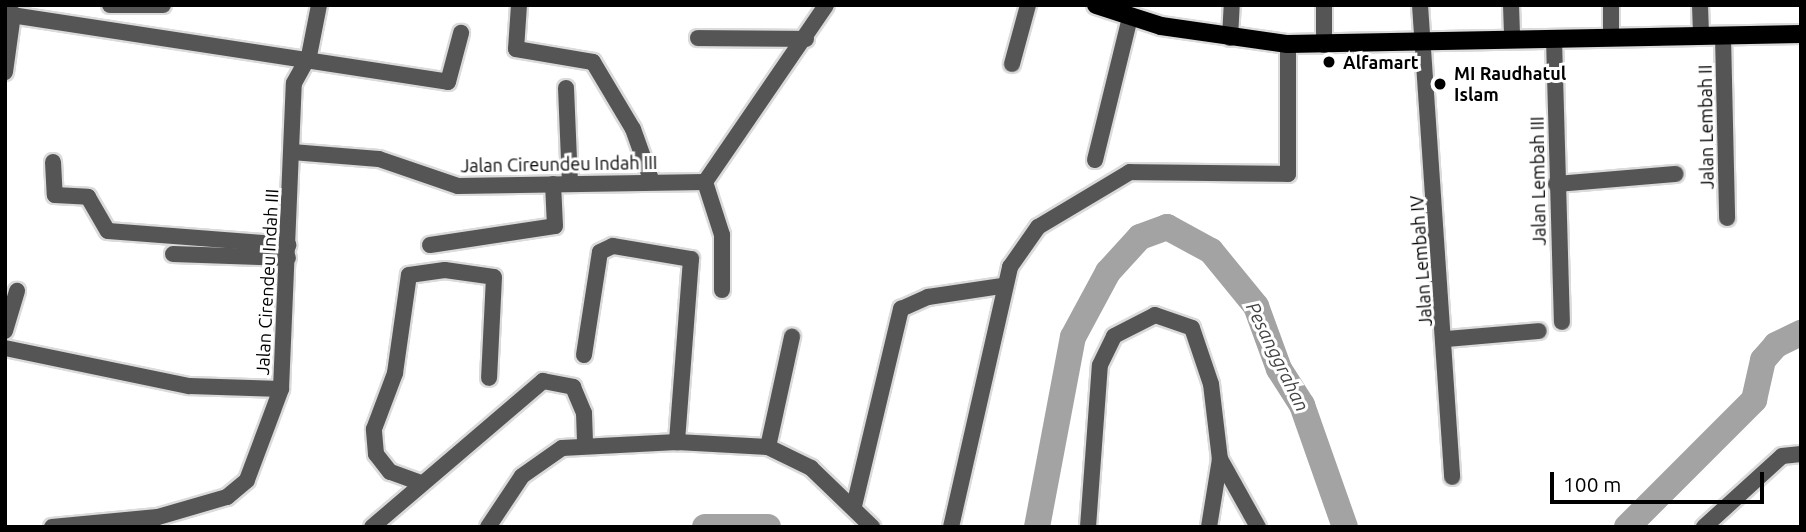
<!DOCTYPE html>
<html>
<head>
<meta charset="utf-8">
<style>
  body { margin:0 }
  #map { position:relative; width:1806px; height:532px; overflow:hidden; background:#fff; font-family:Ubuntu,sans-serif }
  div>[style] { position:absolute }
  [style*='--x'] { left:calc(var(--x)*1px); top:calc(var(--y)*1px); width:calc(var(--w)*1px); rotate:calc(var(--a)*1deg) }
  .river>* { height:26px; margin:-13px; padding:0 13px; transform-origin:13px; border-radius:13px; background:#a3a3a3 }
  .roads { filter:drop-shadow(2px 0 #dbdbdb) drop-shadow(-2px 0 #dbdbdb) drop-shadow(0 2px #dbdbdb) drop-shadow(0 -2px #dbdbdb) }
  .minor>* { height:16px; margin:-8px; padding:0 8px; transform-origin:8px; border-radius:8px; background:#555 }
  .major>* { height:18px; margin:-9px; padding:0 9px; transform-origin:9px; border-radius:9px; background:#000 }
  .dots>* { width:19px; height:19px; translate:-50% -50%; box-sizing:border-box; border:4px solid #fff; border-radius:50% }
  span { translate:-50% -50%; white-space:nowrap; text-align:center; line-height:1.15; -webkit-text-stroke:6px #fff; paint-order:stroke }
  .poi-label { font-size:18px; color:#000; font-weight:700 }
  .left { translate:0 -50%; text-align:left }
  .street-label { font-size:18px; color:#000 }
  .water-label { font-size:19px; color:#444; font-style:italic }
  .frame { position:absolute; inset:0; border:7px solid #000; pointer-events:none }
  .scale { position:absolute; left:1550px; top:472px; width:214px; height:32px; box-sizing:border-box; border:4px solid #000; border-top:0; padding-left:9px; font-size:21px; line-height:24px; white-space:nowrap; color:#000; -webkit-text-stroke:5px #fff; paint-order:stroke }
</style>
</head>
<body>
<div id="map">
  <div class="river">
    <i style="--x:705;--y:527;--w:63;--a:0"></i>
    <i style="--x:1037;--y:527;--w:193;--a:-79.3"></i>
    <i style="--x:1073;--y:337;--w:74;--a:-61.7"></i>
    <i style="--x:1108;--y:272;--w:47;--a:-47.6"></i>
    <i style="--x:1140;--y:237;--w:29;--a:-20"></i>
    <i style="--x:1167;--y:227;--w:50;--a:28.6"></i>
    <i style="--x:1211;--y:251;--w:71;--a:50.7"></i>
    <i style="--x:1256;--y:306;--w:67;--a:69.9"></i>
    <i style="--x:1279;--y:369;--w:43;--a:57.4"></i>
    <i style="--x:1302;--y:405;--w:129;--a:70.6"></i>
    <i style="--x:1627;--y:527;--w:180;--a:-45"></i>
    <i style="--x:1754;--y:400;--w:41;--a:-77.3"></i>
    <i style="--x:1763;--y:360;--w:20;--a:-49"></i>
    <i style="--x:1776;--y:345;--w:28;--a:-26"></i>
  </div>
  <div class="roads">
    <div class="minor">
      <i style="--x:110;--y:5;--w:53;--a:0"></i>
      <i style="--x:519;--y:5;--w:44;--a:93.9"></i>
      <i style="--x:516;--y:49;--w:78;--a:9.6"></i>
      <i style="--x:593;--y:62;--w:78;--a:59.2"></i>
      <i style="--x:633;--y:129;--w:56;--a:70.3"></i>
      <i style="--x:1420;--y:5;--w:473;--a:86.1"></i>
      <i style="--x:1511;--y:5;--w:34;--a:88"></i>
      <i style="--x:1611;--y:5;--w:33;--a:90"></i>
      <i style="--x:1700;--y:5;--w:31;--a:88"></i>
      <i style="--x:5;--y:14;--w:448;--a:8.7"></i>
      <i style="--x:448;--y:82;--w:51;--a:-75.1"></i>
      <i style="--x:1723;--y:36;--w:182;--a:88.7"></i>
      <i style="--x:698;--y:38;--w:108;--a:0.5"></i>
      <i style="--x:1230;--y:38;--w:33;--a:-87"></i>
      <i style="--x:1554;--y:39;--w:283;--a:88.4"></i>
      <i style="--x:1324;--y:45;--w:40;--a:-90"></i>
      <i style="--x:1012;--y:64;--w:61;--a:-74.8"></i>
      <i style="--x:5;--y:72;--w:59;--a:-82.1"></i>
      <i style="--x:566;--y:88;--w:94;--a:87.6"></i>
      <i style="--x:292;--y:152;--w:87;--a:4.6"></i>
      <i style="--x:379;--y:159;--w:83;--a:18.9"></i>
      <i style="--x:458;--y:186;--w:247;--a:-0.9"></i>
      <i style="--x:1095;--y:160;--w:146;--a:-76.2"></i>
      <i style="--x:53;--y:162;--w:33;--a:87"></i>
      <i style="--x:55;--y:195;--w:33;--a:3"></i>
      <i style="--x:88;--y:197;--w:39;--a:60"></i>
      <i style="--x:108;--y:231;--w:181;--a:4.4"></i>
      <i style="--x:705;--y:182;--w:214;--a:-55.6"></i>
      <i style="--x:705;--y:182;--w:56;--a:72.2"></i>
      <i style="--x:722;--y:235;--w:55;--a:90"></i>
      <i style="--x:1556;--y:184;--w:120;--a:-4.8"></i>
      <i style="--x:430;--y:245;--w:126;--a:-8.6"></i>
      <i style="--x:555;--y:226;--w:42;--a:-92.7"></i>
      <i style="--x:173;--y:254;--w:115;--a:2"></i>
      <i style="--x:5;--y:331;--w:42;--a:-73.3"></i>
      <i style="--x:1446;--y:339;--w:93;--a:-4.9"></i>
      <i style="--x:5;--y:348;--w:188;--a:11.7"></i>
      <i style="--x:189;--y:386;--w:92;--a:1.9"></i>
      <i style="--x:584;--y:355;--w:104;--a:-81.2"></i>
      <i style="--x:600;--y:252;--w:14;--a:-25"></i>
      <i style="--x:613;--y:246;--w:79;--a:9.5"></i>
      <i style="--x:691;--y:259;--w:184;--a:94.4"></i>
      <i style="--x:768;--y:447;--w:113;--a:-77.7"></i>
      <i style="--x:1220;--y:459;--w:78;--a:60.8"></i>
      <i style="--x:421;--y:483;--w:33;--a:-160"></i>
      <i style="--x:390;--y:472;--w:23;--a:-128"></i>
      <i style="--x:376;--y:454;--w:25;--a:-95"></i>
      <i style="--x:374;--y:429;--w:60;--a:-69.4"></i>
      <i style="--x:395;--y:373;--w:99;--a:-81.9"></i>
      <i style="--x:409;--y:275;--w:36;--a:-8"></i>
      <i style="--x:445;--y:270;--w:49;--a:8.1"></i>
      <i style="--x:494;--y:277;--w:101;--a:92.8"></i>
      <i style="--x:854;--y:506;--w:203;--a:-76.6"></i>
      <i style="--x:901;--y:309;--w:30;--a:-24"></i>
      <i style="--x:928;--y:297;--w:75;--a:-8.5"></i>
      <i style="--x:52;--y:527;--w:106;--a:-5.4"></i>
      <i style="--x:158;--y:517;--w:72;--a:-16.2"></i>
      <i style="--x:227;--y:497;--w:26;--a:-40"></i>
      <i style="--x:247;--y:480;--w:97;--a:-69.5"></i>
      <i style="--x:281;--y:389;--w:306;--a:-87.6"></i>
      <i style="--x:294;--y:83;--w:31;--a:-61"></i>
      <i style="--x:309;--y:56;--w:52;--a:-78.9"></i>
      <i style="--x:372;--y:527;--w:225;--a:-40.5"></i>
      <i style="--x:543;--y:381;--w:31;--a:11"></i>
      <i style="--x:573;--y:387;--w:28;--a:67"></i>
      <i style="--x:584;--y:413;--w:31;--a:88"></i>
      <i style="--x:488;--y:527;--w:61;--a:-56.3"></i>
      <i style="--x:522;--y:476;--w:49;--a:-35"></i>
      <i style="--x:562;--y:448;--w:115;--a:-3"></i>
      <i style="--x:677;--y:442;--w:91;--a:3.1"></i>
      <i style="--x:768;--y:447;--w:48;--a:26"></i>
      <i style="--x:811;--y:468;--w:85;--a:44"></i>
      <i style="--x:951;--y:527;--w:267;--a:-77.2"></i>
      <i style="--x:1010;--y:267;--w:49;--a:-55"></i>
      <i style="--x:1038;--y:227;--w:107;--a:-30.9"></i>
      <i style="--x:1130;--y:172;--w:158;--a:0.7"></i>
      <i style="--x:1288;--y:174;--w:130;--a:-90"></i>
      <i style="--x:1088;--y:527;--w:162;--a:-85.8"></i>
      <i style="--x:1100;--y:365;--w:32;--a:-64"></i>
      <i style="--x:1114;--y:336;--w:46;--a:-27.1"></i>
      <i style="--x:1155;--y:315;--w:39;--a:19"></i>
      <i style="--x:1192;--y:328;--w:59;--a:71.3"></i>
      <i style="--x:1211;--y:384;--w:76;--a:83.2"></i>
      <i style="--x:1220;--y:459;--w:69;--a:99.2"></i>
      <i style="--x:1704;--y:527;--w:105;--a:-42.3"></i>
      <i style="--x:1782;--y:456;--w:19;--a:-6"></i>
    </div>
    <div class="major">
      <i style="--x:1096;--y:5;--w:68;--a:17.9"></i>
      <i style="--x:1161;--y:26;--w:128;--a:8.1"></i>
      <i style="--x:1288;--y:44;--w:513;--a:-1.12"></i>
    </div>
  </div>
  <div class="dots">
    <i style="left:1329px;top:62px;background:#000"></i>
    <i style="left:1440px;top:84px;background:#000"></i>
  </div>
  <div class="poi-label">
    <span class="left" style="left:1343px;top:62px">Alfamart</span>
    <span class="left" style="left:1454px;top:84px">MI Raudhatul<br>Islam</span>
  </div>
  <div class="street-label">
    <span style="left:1706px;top:127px;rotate:-91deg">Jalan Lembah II</span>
    <span style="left:559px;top:164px;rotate:-1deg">Jalan Cireundeu Indah III</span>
    <span style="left:1538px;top:181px;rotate:-91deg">Jalan Lembah III</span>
    <span style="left:1421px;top:261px;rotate:-94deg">Jalan Lembah IV</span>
    <span style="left:267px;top:282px;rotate:-87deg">Jalan Cirendeu Indah III</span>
  </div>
  <div class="water-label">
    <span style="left:1277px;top:357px;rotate:64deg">Pesanggrahan</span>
  </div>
  <div class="frame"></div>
  <div class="scale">100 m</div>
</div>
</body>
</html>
